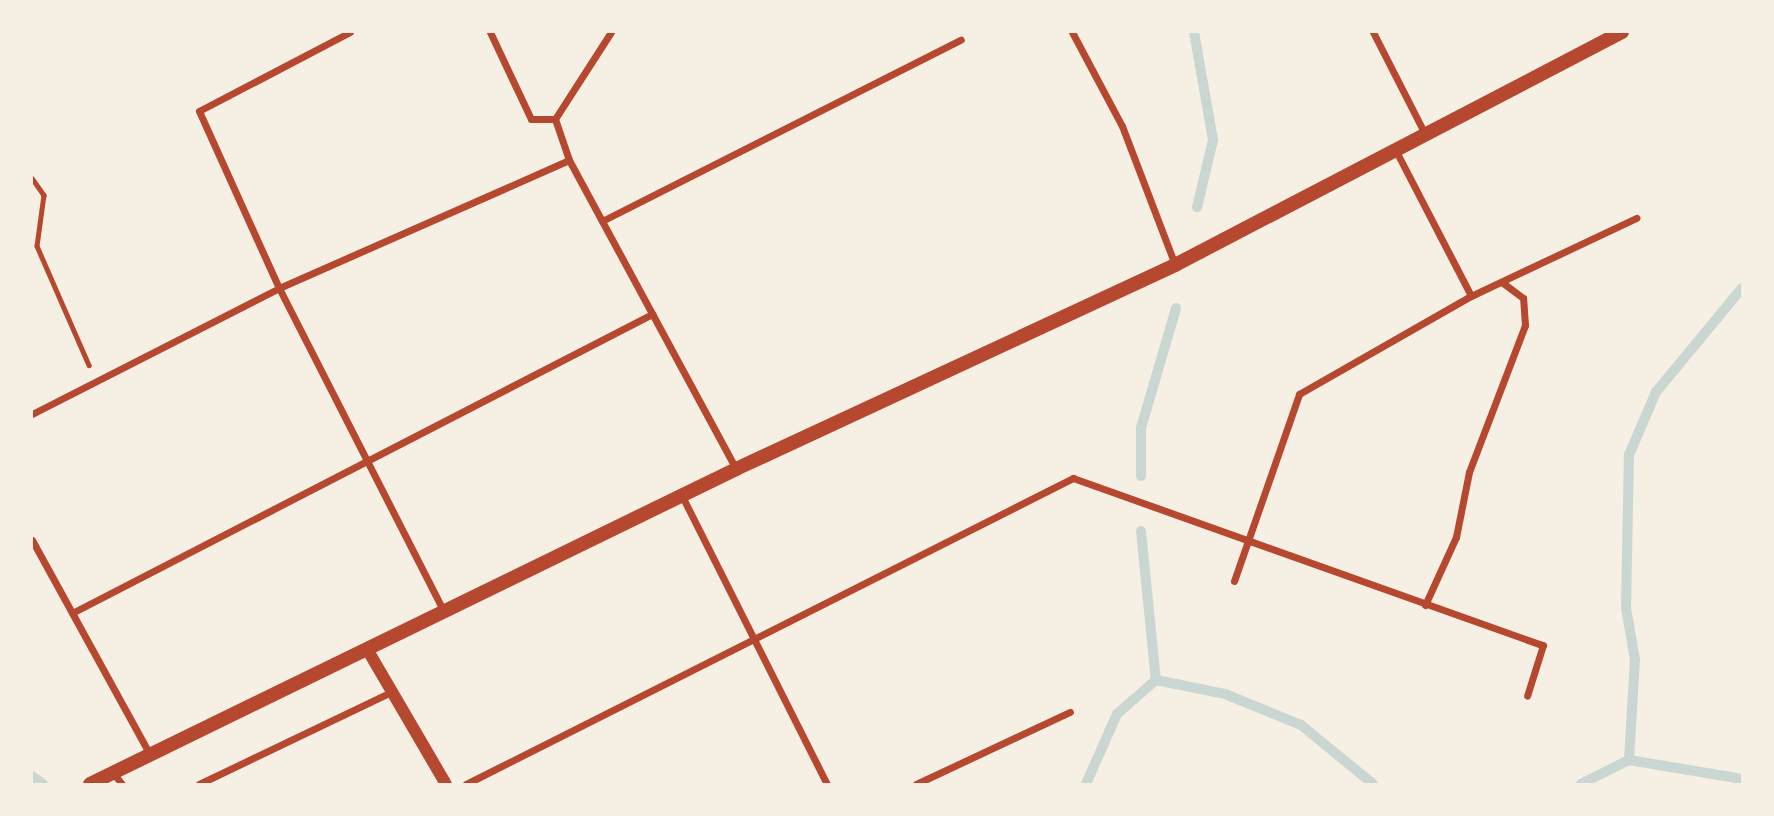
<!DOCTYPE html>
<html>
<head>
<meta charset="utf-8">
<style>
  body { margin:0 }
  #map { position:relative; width:1774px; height:816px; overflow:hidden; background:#f6efe4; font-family:"Fira Sans Condensed",sans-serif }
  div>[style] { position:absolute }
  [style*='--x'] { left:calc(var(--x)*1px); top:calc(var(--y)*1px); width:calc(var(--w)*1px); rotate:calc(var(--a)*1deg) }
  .stream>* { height:10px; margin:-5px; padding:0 5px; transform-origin:5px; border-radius:5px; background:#c9d6d2 }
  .path>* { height:4.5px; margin:-2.25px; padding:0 2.25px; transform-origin:2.25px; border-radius:2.25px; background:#b5482f }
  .minor>* { height:7px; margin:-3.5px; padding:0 3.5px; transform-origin:3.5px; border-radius:3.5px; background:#b5482f }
  .tertiary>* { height:12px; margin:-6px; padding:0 6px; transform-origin:6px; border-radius:6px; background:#b5482f }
  .secondary>* { height:14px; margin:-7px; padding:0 7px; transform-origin:7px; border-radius:7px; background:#b5482f }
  span { translate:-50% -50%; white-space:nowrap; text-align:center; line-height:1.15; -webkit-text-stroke:5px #f6efe4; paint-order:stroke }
  .frame { position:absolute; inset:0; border:33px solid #f6efe4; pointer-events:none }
</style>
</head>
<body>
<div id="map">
  <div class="stream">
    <i style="--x:1194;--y:32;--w:110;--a:80"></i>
    <i style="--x:1213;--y:140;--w:69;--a:103.4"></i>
    <i style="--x:1141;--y:476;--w:48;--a:-90"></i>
    <i style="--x:1141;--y:428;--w:125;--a:-73.7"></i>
    <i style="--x:1141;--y:531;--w:150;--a:84.3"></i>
    <i style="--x:1629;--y:760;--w:100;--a:-86.6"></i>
    <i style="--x:1635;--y:660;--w:53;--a:-99.8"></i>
    <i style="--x:1626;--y:608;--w:153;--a:-88.9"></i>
    <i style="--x:1629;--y:455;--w:69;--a:-66.8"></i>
    <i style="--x:1656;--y:392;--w:135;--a:-50.4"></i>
    <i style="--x:32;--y:776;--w:14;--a:36"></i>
    <i style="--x:1086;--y:784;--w:77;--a:-66.1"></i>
    <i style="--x:1117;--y:714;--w:52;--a:-41.1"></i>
    <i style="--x:1156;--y:680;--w:70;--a:11.5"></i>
    <i style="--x:1225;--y:694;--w:82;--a:22.2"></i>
    <i style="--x:1301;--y:725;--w:93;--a:39.3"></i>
    <i style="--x:1581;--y:784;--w:54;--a:-26.6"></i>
    <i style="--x:1629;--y:760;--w:115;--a:9.5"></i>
  </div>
  <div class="path">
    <i style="--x:32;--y:178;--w:21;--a:55"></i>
    <i style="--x:44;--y:195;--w:51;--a:97.8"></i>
    <i style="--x:37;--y:246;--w:130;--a:66.4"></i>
  </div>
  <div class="minor">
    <i style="--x:350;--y:32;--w:170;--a:152.4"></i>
    <i style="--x:199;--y:111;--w:194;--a:65.7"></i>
    <i style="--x:279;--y:288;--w:361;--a:63"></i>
    <i style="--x:490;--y:32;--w:96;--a:64.8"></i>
    <i style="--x:531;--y:119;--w:24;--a:0"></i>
    <i style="--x:611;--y:32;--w:103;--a:122.8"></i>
    <i style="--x:555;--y:119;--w:43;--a:71.1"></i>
    <i style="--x:569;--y:160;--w:351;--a:61.6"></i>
    <i style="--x:1072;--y:32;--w:106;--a:62"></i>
    <i style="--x:1122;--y:126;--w:149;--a:69.1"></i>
    <i style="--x:1373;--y:32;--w:117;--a:63"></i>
    <i style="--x:1397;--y:153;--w:161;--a:62.6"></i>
    <i style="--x:602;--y:221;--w:402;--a:-26.8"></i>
    <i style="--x:32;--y:414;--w:277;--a:-27"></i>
    <i style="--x:279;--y:288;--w:317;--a:-23.8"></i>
    <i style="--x:683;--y:498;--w:320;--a:63.3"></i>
    <i style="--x:32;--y:540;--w:243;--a:61.2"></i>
    <i style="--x:1234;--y:581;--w:198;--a:-70.8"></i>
    <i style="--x:1299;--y:394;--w:198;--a:-29.7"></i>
    <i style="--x:1471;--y:296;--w:183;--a:-25.3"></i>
    <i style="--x:1425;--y:605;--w:75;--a:-65.5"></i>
    <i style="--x:1456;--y:537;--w:66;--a:-78.7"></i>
    <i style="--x:1469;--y:472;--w:157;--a:-69.1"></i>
    <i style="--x:1525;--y:325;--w:27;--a:-94"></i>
    <i style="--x:1523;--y:298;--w:26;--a:-143"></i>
    <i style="--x:72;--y:613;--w:653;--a:-27.27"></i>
    <i style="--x:113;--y:773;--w:14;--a:51"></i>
    <i style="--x:199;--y:784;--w:215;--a:-25.6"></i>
    <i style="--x:466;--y:784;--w:680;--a:-26.75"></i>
    <i style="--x:1073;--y:478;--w:499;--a:19.6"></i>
    <i style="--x:1543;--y:645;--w:53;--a:107.4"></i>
    <i style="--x:916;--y:784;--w:170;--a:-25.1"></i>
  </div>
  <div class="tertiary">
    <i style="--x:367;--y:649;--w:156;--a:59.7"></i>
  </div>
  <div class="secondary">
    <i style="--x:90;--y:784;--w:719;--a:-25.99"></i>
    <i style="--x:736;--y:469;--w:484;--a:-24.9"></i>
    <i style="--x:1175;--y:265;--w:504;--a:-27.53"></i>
  </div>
  <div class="frame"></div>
</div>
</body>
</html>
